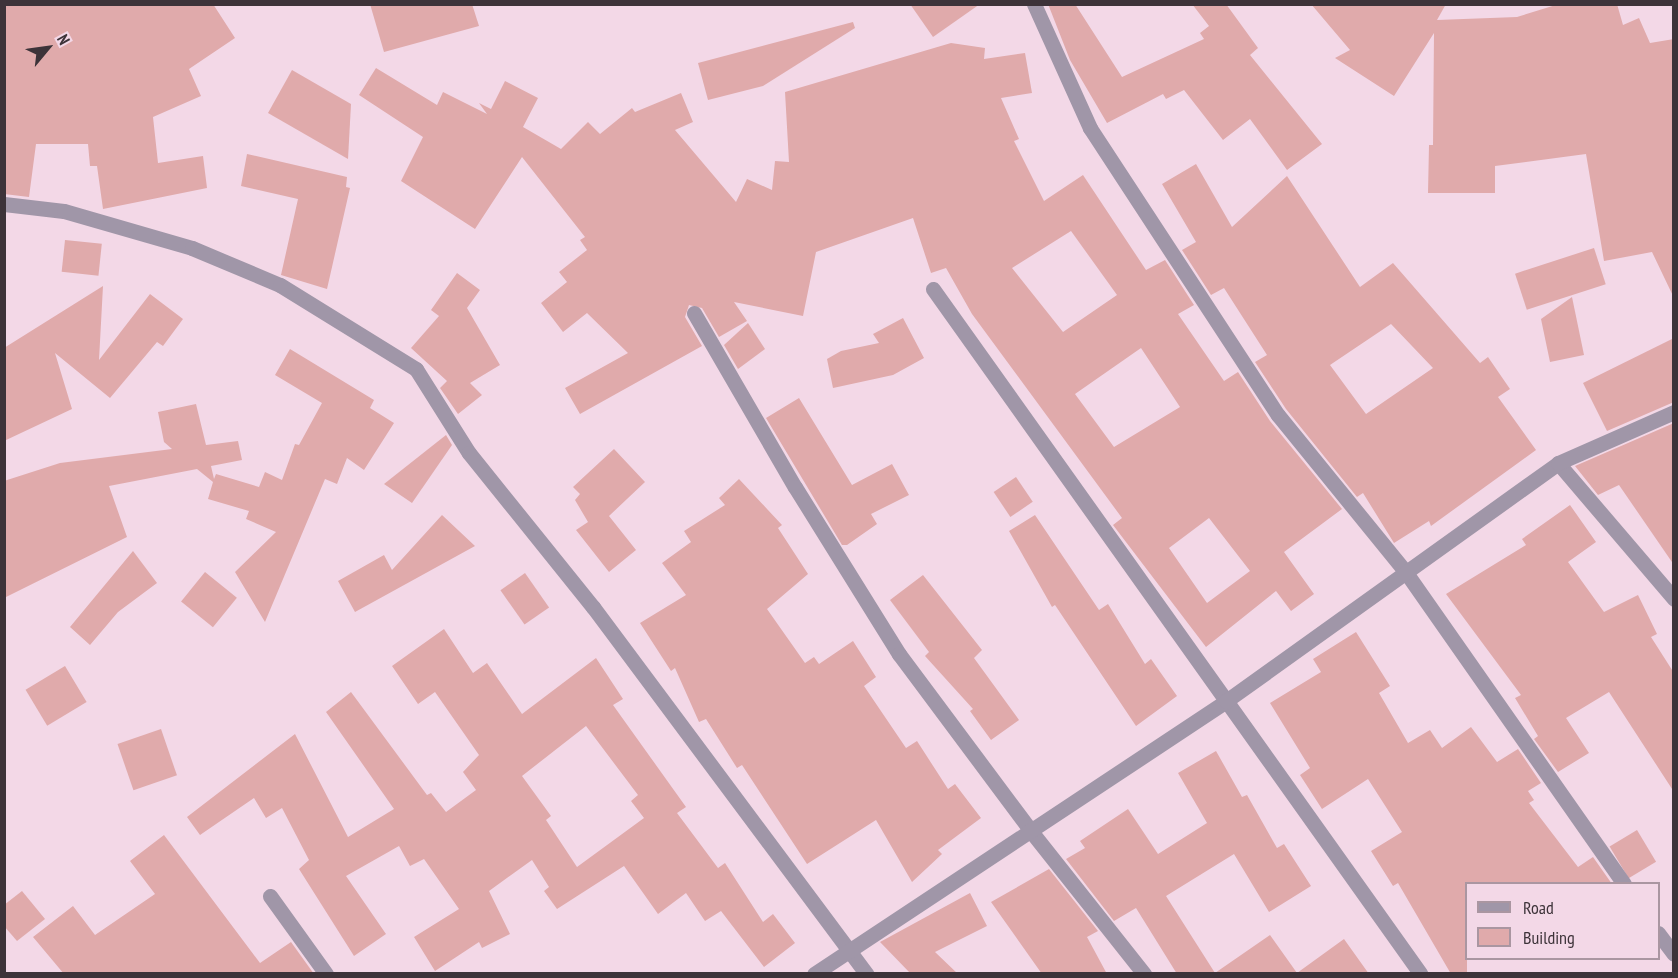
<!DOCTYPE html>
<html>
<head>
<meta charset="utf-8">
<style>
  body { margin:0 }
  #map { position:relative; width:1678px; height:978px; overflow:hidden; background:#f3d8e7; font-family:"PT Sans Narrow",sans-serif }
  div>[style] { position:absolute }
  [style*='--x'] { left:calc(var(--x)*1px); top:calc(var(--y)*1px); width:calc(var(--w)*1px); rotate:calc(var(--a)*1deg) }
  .building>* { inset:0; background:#e0aaab; transform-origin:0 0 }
  .street>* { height:15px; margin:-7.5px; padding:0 7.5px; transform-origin:7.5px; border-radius:7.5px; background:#a096a8 }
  span { translate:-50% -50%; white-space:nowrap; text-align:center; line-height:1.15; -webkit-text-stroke:4.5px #f3d8e7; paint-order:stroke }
  .frame { position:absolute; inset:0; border:6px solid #3d3339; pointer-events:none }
  .legend { position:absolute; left:1465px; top:882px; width:195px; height:78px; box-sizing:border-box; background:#f3d8e7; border:2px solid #aa96a1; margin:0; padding:8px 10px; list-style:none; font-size:18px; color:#3d3339 }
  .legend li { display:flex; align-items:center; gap:12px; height:30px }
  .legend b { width:30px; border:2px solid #aa96a1 }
  .north { position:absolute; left:18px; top:18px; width:60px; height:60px; -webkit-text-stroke:4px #f3d8e7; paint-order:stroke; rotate:61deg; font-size:16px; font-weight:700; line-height:24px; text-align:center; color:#3d3339 }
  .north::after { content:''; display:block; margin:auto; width:21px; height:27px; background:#3d3339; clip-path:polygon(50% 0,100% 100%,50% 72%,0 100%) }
</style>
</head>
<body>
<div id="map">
  <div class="building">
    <i style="clip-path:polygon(4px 4px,213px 4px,235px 38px,189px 69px,201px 96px,153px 117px,158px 163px,203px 156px,207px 188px,103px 209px,97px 166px,90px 166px,88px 144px,36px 144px,29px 197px,4px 194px)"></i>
    <i style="clip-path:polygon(370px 4px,472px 4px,479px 26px,384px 52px)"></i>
    <i style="clip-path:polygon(910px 4px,980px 4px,933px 37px)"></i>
    <i style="clip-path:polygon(1048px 4px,1075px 4px,1122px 77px,1204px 39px,1200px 33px,1209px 26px,1192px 4px,1226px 4px,1258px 48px,1250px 55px,1322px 144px,1287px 170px,1250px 119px,1223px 140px,1184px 90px,1166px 99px,1163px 94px,1107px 123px,1070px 60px)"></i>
    <i style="clip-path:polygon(1311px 4px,1446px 4px,1437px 20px,1517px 17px,1559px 4px,1617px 4px,1623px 25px,1639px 18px,1650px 43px,1674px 39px,1674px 298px,1652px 252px,1604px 261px,1586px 154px,1495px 166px,1495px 193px,1428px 193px,1429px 145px,1433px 145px,1434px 33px,1394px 96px,1335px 58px,1350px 50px)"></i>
    <i style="clip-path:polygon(853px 22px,855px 28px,763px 86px,708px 100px,698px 63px)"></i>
    <i style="clip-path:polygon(evenodd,951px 43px,985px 48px,984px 59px,1025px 53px,1032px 93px,1001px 98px,1019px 139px,1014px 141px,1044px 201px,1083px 175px,1146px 270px,1165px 260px,1194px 305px,1178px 314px,1224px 381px,1238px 372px,1270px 421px,1342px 509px,1284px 552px,1314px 594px,1291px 611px,1276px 591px,1206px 647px,1113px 525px,1122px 518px,972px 314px,946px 268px,931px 273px,913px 218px,816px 252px,803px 316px,734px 302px,747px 321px,719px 337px,702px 308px,689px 305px,685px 317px,702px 346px,580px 414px,565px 388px,628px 353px,587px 313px,563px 332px,541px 303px,567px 282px,559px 272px,587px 250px,580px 240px,585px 237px,522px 157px,475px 229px,401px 181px,423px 137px,359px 95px,376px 68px,437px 105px,443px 92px,487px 114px,479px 103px,491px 109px,505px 81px,538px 98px,523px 127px,561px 149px,588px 122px,600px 134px,632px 108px,635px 112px,681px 93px,693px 122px,675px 130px,736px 202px,747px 179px,772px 190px,775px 161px,789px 162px,785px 92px,951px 43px,1071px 231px,1117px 295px,1063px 332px,1012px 268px,1071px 231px,951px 43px,1141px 348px,1180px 407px,1114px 447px,1075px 394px,1141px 348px,951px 43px,1209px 518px,1250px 571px,1207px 603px,1169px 548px,1209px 518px)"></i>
    <i style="clip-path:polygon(292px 70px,351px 104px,348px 159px,268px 113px)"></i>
    <i style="clip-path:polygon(247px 154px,347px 177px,346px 187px,350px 188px,327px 289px,281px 275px,298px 199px,241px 186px)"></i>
    <i style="clip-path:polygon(evenodd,1196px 164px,1232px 227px,1287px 176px,1360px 287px,1393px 263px,1480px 363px,1488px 357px,1510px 389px,1498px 397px,1536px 450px,1431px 526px,1429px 521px,1394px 543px,1363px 493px,1357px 497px,1286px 409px,1255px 362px,1267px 355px,1224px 288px,1211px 295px,1182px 250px,1196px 242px,1162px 184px,1196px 164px,1391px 324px,1433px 368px,1366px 414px,1330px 365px,1391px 324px)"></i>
    <i style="left:65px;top:240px;width:37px;height:32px;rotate:6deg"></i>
    <i style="left:1594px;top:248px;width:38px;height:83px;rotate:72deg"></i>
    <i style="clip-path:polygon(457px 273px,480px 290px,467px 308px,500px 365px,470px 383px,482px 395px,458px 414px,440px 388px,447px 381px,411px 348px,439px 316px,431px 310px)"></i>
    <i style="clip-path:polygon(103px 286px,99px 360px,150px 294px,183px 319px,163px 346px,157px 342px,110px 398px,55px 353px,72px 409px,4px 441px,4px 348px)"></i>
    <i style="clip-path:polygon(1572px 297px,1584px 355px,1550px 362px,1541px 319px)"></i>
    <i style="clip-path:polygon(903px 318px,924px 358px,893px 375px,833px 388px,827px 359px,841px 351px,879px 343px,873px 334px)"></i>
    <i style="clip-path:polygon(748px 323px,765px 349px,738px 369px,724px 345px)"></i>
    <i style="clip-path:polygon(1674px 338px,1674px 402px,1607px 431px,1583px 383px)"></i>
    <i style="clip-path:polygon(290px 349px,374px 400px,370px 408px,394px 423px,364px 470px,347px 458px,337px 484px,325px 479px,265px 622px,235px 572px,276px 532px,246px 519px,249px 511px,208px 499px,213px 482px,197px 469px,109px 486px,127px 537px,4px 598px,4px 481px,60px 463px,172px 449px,164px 442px,158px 412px,196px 404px,206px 445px,238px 441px,242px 460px,211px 466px,214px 479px,216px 474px,259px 487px,265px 472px,282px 480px,295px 444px,299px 445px,322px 403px,275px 375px)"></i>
    <i style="clip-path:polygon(799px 398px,852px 485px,892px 464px,909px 495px,871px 514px,877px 524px,847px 545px,842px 545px,766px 418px)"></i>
    <i style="clip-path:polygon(1674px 423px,1674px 565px,1619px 485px,1598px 495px,1575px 466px)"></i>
    <i style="clip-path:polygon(446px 435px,452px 445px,412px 503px,384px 484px)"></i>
    <i style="clip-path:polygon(614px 449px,645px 482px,609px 516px,636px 550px,609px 572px,576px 530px,588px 522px,575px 500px,580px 494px,573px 487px)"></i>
    <i style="left:1016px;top:477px;width:30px;height:27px;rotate:56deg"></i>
    <i style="clip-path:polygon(739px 479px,782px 525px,778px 528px,808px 574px,767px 609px,805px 663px,814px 657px,819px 664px,853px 641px,876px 677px,864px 686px,906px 748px,917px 741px,948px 789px,955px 784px,981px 818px,938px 850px,942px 854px,912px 882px,876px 820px,807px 864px,742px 765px,737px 768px,706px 719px,699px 722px,675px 668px,671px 671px,640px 623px,686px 595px,662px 563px,691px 542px,684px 531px,725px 505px,719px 498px)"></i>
    <i style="clip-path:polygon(1570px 505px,1596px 542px,1568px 562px,1604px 612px,1638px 595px,1657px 634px,1651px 637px,1674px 673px,1674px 792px,1609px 692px,1566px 718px,1589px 753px,1558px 772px,1534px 739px,1538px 736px,1515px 698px,1521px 695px,1446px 594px,1526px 545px,1522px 539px)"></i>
    <i style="clip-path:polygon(442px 515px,475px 546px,355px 612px,338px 581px,384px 555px,392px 570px)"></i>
    <i style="clip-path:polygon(1035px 515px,1099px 610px,1108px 604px,1145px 664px,1151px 659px,1177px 696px,1136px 726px,1055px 605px,1052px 607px,1009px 531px)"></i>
    <i style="clip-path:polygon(133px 551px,157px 583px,118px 612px,90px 645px,70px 627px)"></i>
    <i style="left:205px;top:572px;width:41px;height:38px;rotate:39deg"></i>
    <i style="left:525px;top:573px;width:42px;height:30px;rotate:55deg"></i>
    <i style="clip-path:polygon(923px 575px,982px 650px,974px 658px,1019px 720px,991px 740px,970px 711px,973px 709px,925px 656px,929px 652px,890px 600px)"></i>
    <i style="clip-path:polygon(evenodd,444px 629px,473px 673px,487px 663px,522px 714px,596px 658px,623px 699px,613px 705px,686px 807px,677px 813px,718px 868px,725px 863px,763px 922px,773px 914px,795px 943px,764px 967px,721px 911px,705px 921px,686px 893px,658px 914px,624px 866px,557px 909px,544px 891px,549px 887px,532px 860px,489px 891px,510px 934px,482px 948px,479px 942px,435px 971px,414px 937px,459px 909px,424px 859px,410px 866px,399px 846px,346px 876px,386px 934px,354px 956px,299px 869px,309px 860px,282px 808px,266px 818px,254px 798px,200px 835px,187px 817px,295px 734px,348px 837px,394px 809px,326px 712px,351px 692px,427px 795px,431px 793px,446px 812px,476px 790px,463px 772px,479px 755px,435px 692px,418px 704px,392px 666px,444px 629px,586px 726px,638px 795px,631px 801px,644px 818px,577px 867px,546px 820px,551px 816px,522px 776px,586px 726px)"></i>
    <i style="clip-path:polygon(1356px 632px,1390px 686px,1379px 693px,1408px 743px,1430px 730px,1442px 748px,1471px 727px,1497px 762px,1518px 749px,1541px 783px,1528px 791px,1534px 800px,1529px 803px,1578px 867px,1593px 857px,1612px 884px,1467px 884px,1467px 974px,1451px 974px,1398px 883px,1393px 886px,1371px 851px,1402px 832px,1368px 779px,1322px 809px,1300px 775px,1310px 768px,1270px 703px,1321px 672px,1313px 659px)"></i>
    <i style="left:65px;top:666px;width:42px;height:46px;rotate:59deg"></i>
    <i style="left:161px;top:729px;width:49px;height:46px;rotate:71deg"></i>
    <i style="clip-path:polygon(1216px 751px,1242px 797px,1247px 795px,1277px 848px,1284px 844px,1311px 886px,1269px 912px,1234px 854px,1166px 896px,1215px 973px,1270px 935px,1297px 973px,1344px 939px,1369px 974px,1177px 974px,1136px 908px,1114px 921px,1066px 859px,1085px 848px,1080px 841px,1128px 809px,1158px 854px,1207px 823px,1178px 773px)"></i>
    <i style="left:1637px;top:830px;width:37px;height:32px;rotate:59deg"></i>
    <i style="clip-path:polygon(164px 835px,260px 963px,291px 942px,314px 974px,64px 974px,33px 937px,73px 906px,95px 935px,155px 894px,130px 861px)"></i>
    <i style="clip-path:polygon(1049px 869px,1098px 931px,1087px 937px,1107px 974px,1042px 974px,991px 902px)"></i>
    <i style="clip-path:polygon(22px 891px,45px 919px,17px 941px,4px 926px,4px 905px)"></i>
    <i style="clip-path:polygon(970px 893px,987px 926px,935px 952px,958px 974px,911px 974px,880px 942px)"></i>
  </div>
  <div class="street">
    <i style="--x:1034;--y:4;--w:136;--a:65.7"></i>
    <i style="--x:1090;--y:128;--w:343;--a:56.8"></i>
    <i style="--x:1278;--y:415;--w:205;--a:50.9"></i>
    <i style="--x:1407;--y:574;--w:378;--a:55"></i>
    <i style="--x:4;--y:204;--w:60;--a:6.7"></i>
    <i style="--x:64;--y:211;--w:133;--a:16.1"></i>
    <i style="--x:192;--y:248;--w:95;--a:22.8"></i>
    <i style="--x:280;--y:285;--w:160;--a:31.7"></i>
    <i style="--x:416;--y:369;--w:99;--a:57.8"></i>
    <i style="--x:469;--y:453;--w:198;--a:51.2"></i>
    <i style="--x:593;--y:607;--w:458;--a:53.3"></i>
    <i style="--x:933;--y:289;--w:840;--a:54.55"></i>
    <i style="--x:694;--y:313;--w:201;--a:59.9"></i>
    <i style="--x:795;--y:487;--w:197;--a:58.1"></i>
    <i style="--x:899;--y:654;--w:219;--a:53.3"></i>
    <i style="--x:1030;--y:830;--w:184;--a:51.6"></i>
    <i style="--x:1558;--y:463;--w:179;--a:49.5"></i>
    <i style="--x:270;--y:896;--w:96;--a:54.3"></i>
    <i style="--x:1658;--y:933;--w:26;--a:53"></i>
    <i style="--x:814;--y:974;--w:494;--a:-33.5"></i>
    <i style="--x:1226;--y:701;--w:408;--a:-35.6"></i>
    <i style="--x:1558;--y:463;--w:127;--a:-23.7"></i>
  </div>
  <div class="frame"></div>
  <ul class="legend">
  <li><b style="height:8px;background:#a096a8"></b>Road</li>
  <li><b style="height:16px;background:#e0aaab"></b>Building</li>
  </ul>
  <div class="north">N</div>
</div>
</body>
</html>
